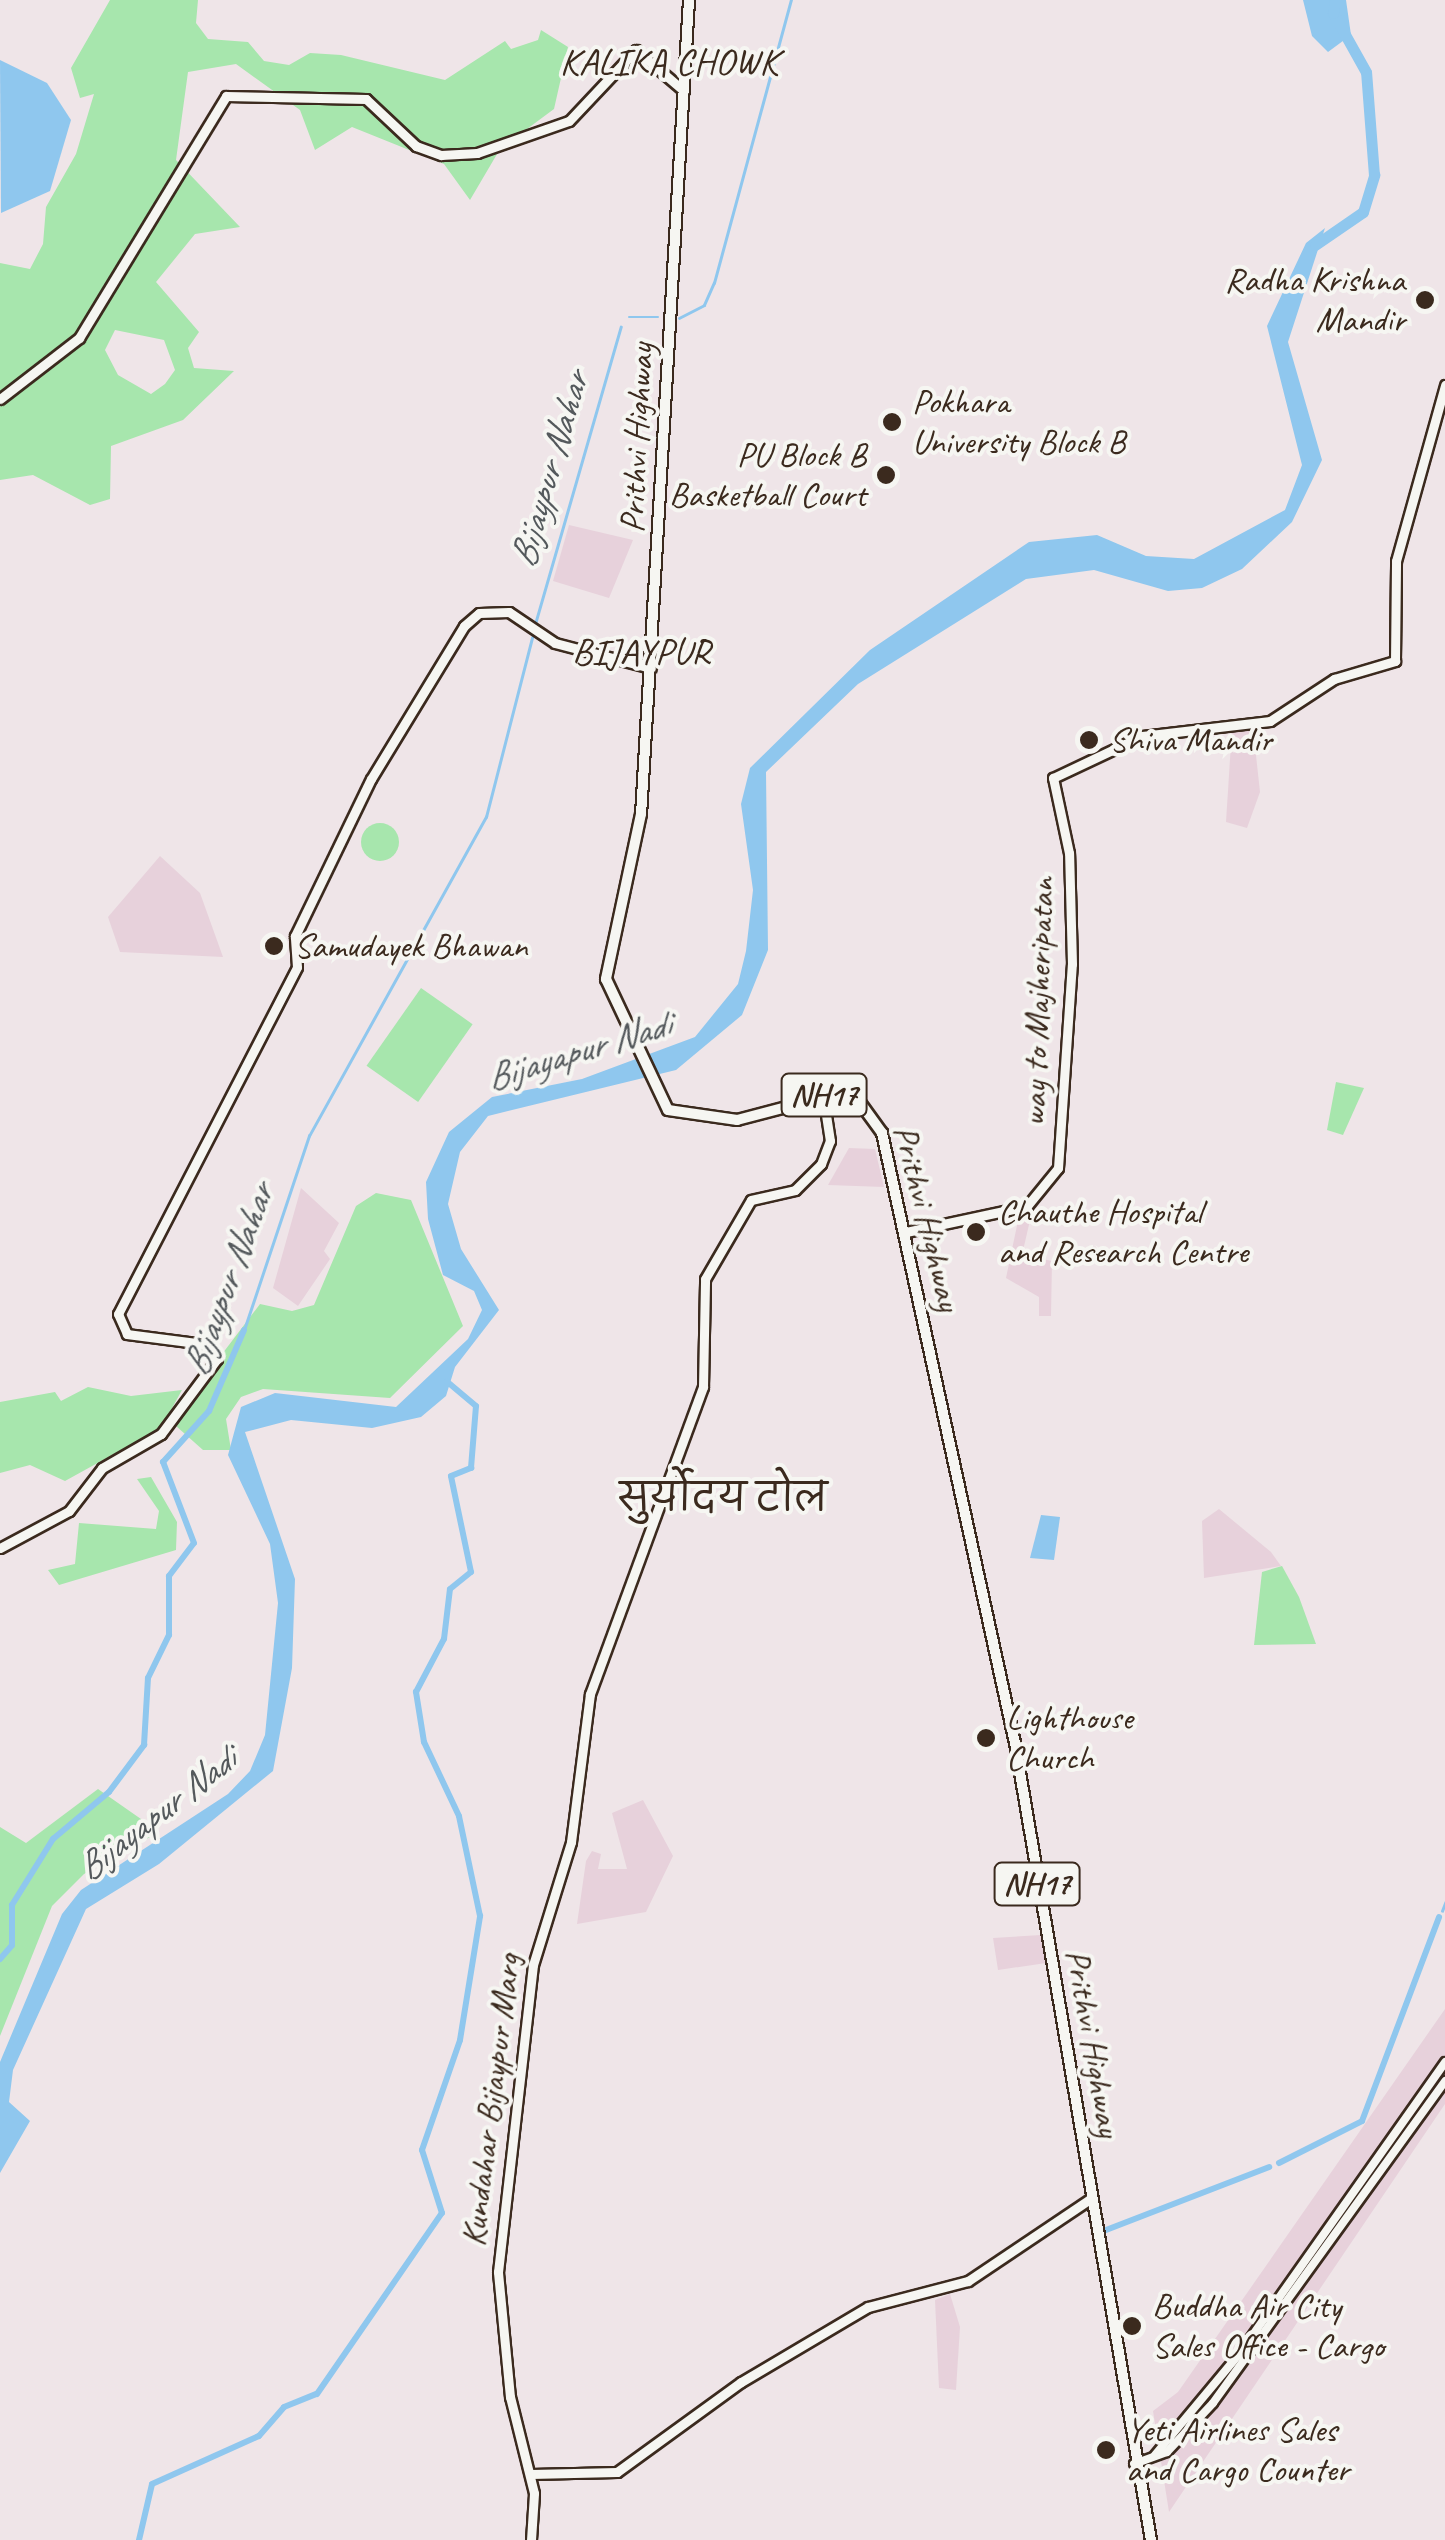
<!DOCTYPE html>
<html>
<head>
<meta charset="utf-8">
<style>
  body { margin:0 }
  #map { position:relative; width:1445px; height:2540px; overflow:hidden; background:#efe5e8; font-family:Caveat,"Playpen Sans Deva",sans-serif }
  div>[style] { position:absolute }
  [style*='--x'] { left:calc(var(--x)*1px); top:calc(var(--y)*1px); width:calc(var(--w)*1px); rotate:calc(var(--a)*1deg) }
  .built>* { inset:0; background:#e7d1db }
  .green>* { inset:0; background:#a7e6ad; transform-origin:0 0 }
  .round { border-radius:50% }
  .water>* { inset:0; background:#8fc7ee }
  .stream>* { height:2.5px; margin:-1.25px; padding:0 1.25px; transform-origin:1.25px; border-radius:1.25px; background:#8fc7ee }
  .canal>* { height:6px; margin:-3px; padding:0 3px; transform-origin:3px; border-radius:3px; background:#8fc7ee }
  .river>* { height:11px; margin:-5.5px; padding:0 5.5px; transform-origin:5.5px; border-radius:5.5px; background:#8fc7ee }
  .roads { filter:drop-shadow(2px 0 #3b2a1e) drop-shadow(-2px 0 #3b2a1e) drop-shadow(0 2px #3b2a1e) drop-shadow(0 -2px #3b2a1e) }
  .tertiary>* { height:8px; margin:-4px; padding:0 4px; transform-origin:4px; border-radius:4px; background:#f6f6f2 }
  .secondary>* { height:9px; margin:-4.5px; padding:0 4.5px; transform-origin:4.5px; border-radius:4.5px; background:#f6f6f2 }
  .primary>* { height:9px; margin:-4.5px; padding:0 4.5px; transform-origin:4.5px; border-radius:4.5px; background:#f6f6f2 }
  .trunk>* { height:10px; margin:-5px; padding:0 5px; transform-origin:5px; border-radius:5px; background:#f6f6f2 }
  .dots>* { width:28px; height:28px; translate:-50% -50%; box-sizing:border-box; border:5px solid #f6f6f2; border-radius:50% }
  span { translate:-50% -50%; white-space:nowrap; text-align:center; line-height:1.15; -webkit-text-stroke:8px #f6f6f2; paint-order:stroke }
  .shield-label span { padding:2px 8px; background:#f6f6f2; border:2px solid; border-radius:8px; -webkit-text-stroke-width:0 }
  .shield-label { font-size:32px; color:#3b2a1e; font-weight:700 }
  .poi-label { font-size:35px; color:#3b2a1e }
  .right { translate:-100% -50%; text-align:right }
  .left { translate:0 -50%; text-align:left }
  .street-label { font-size:35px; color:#3b2a1e }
  .neighbourhood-label { font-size:38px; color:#3b2a1e }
  .water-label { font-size:38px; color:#54595c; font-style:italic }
</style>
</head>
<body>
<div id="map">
  <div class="built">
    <i style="clip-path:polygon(569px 525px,633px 540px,609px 598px,553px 581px)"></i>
    <i style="clip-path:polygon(1232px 728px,1253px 728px,1260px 792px,1247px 828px,1226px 822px)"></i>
    <i style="clip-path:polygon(160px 856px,200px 893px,223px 957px,120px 952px,108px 917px)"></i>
    <i style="clip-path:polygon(849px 1148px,875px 1149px,884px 1187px,828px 1185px)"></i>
    <i style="clip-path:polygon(301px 1188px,339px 1223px,324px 1251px,330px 1259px,298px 1306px,273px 1288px)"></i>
    <i style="clip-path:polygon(1019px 1216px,1031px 1216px,1022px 1255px,1052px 1261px,1051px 1316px,1039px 1316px,1039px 1297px,1006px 1278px)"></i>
    <i style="clip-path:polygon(1219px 1509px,1271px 1552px,1281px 1566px,1204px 1578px,1202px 1521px)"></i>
    <i style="clip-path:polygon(643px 1800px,673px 1856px,646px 1912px,577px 1924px,586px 1861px,592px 1851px,601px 1854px,598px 1869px,627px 1869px,612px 1813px)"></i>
    <i style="clip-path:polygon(1041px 1935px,1046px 1963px,998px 1970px,993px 1938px)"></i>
    <i style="clip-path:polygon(1445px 2009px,1445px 2104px,1169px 2512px,1153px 2411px,1178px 2392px)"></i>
    <i style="clip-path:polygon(950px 2294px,960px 2327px,956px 2390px,939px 2388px,935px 2300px)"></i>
  </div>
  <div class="green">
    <i style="clip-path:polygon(evenodd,110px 0,198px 0,196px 23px,208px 39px,248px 42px,264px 61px,289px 65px,310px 53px,341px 55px,445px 80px,505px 41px,511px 49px,538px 40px,541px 30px,568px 47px,554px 109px,500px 149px,470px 200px,444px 164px,352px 127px,315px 150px,300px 110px,236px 64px,188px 72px,176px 160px,240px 227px,195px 234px,156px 282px,199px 332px,188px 348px,194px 368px,234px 371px,183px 420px,111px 446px,110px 499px,90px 505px,33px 475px,0 480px,0 263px,30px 269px,43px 244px,46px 207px,76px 154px,94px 94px,80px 98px,71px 68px,110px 0,115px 330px,164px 340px,175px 370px,165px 384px,151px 394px,118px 375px,105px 350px,115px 330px)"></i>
    <i class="round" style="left:361px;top:823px;width:38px;height:38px"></i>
    <i style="left:421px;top:988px;width:63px;height:95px;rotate:35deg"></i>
    <i style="clip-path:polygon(1336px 1082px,1364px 1088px,1343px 1135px,1327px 1130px)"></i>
    <i style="clip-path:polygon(376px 1193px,411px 1200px,463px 1326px,390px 1398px,263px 1389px,241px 1397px,226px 1419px,231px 1450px,203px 1450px,176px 1426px,188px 1399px,260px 1304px,292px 1311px,314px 1305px,356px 1206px)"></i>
    <i style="clip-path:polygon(88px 1387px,131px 1396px,182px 1390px,161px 1428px,65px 1481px,30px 1465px,0 1473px,0 1402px,55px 1392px,61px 1401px)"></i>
    <i style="clip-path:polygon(151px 1477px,177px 1522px,176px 1550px,59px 1585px,48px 1570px,75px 1564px,79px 1523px,156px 1529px,159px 1511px,137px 1479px)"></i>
    <i style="clip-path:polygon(1282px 1566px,1299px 1597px,1316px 1644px,1254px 1645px,1262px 1572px)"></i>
    <i style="clip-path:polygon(98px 1789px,151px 1826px,150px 1837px,84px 1874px,52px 1906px,0 2036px,0 1827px,26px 1843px)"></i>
  </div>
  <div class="water">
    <i style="clip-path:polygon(1303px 0,1346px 0,1351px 35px,1328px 52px,1312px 36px)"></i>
    <i style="clip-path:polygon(0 60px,47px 83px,71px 120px,50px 191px,1px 213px)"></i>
    <i style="clip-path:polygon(1325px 228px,1288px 342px,1322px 460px,1292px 522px,1242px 569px,1202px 588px,1168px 591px,1094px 570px,1026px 579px,858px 684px,766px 772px,768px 950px,742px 1015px,676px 1070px,488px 1116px,460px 1152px,448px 1204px,461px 1249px,499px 1310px,455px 1367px,446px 1396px,421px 1417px,372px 1428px,291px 1420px,245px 1432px,295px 1579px,292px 1668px,273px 1771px,159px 1864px,86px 1909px,13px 2070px,9px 2102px,30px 2121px,0 2173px,0 2062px,62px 1914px,81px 1890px,228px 1794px,250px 1771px,265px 1735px,278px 1603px,270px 1544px,228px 1455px,241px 1407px,275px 1393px,396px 1407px,468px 1339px,482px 1310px,474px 1291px,443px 1275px,428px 1219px,426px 1182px,449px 1132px,492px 1097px,582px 1079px,695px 1037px,738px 984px,746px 951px,753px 890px,741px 804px,750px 768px,870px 650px,1029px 542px,1097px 535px,1146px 556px,1194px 559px,1285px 510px,1302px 465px,1267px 326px,1306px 243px)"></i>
    <i style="clip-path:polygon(1041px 1515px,1060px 1517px,1054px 1560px,1030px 1558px)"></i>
  </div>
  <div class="stream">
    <i style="--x:629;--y:317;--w:29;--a:0"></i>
    <i style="--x:679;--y:318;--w:28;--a:-27"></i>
    <i style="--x:704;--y:305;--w:24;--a:-66"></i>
    <i style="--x:714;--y:283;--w:293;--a:-74.8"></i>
    <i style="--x:535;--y:624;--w:309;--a:-73.9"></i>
    <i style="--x:244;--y:1330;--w:205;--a:-71.5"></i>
    <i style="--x:309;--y:1136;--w:365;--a:-61"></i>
    <i style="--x:486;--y:817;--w:185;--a:-75.6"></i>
    <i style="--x:1442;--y:1911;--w:9;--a:-69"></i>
  </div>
  <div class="canal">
    <i style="--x:1413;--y:514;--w:111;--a:-74.8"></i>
    <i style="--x:0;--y:1959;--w:18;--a:-49"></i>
    <i style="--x:12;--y:1945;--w:40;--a:-90"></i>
    <i style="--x:12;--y:1905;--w:78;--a:-58.2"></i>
    <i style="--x:53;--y:1839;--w:73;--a:-40"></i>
    <i style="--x:109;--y:1792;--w:59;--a:-53.3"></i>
    <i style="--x:144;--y:1745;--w:67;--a:-86.6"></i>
    <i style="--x:148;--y:1678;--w:48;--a:-64"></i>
    <i style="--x:169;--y:1635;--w:59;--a:-90"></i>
    <i style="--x:169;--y:1576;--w:41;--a:-52.9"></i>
    <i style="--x:194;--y:1543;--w:87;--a:-110.9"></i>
    <i style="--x:163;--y:1462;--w:69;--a:-48"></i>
    <i style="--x:209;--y:1411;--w:88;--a:-66.6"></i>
    <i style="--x:1279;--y:2163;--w:93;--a:-26.8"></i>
    <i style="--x:1362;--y:2121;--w:218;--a:-69.3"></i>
    <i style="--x:1106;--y:2230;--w:175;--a:-21.1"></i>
    <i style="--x:139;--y:2540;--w:57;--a:-76.9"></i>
    <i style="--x:152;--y:2484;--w:117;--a:-24.2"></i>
    <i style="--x:259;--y:2436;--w:38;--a:-49"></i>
    <i style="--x:284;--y:2407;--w:35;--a:-22"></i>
    <i style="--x:317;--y:2394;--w:220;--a:-55.4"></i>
    <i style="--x:442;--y:2213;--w:66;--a:-107.6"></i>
    <i style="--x:422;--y:2150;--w:116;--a:-70.9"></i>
    <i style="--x:460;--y:2040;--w:126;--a:-80.8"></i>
    <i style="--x:480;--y:1916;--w:102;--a:-101.9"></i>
    <i style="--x:459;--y:1816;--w:82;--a:-115.3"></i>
    <i style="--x:424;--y:1742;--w:51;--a:-99.1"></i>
    <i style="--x:416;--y:1692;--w:60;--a:-62.2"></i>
    <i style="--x:444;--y:1639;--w:50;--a:-83.2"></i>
    <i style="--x:450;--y:1589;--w:27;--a:-39"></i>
    <i style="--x:471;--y:1572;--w:98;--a:-101.8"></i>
    <i style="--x:451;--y:1476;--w:22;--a:-22"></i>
    <i style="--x:471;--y:1468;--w:62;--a:-85.4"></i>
    <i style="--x:476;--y:1406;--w:38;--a:-140"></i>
  </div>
  <div class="river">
    <i style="--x:1315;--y:245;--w:58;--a:-34.5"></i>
    <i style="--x:1363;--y:212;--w:39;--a:-73"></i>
    <i style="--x:1374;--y:175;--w:103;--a:-94.4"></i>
    <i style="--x:1366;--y:72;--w:68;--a:-119.2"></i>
    <i style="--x:1333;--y:13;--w:13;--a:-81"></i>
  </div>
  <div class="roads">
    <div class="tertiary">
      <i style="--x:1155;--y:2455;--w:133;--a:-50.2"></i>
      <i style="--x:1240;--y:2353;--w:356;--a:-54.8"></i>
      <i style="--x:1134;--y:2464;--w:35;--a:-20"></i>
      <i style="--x:1167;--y:2452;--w:67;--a:-46.8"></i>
      <i style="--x:1213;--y:2403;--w:397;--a:-54.2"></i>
    </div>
    <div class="secondary">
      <i style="--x:0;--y:399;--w:100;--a:-37.7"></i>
      <i style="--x:79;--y:338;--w:283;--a:-58.7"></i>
      <i style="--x:226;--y:96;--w:140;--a:1.2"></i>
      <i style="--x:366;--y:99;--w:69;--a:43.2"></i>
      <i style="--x:416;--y:146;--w:27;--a:20"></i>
      <i style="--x:441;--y:155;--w:36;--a:-3"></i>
      <i style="--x:477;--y:153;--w:97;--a:-19.2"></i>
      <i style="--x:569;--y:121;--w:98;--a:-46.7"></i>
      <i style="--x:636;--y:50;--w:63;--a:40.5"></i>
      <i style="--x:0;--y:1548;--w:78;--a:-28.2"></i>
      <i style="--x:69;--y:1511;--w:54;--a:-52.5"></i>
      <i style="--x:102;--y:1468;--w:68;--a:-30"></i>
      <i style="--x:161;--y:1434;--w:94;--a:-53.3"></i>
      <i style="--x:217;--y:1359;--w:20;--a:-131"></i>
      <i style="--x:204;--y:1344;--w:78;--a:-172.6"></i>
      <i style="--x:127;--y:1334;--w:22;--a:-114"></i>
      <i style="--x:118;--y:1314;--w:390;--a:-62.7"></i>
      <i style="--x:297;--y:967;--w:31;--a:-94"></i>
      <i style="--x:295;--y:936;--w:174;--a:-64.2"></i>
      <i style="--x:371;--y:779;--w:179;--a:-58.7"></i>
      <i style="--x:464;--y:626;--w:20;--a:-41"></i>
      <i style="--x:479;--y:613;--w:30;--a:-2"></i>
      <i style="--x:509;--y:612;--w:55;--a:34"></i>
      <i style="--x:555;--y:643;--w:99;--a:14.6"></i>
      <i style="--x:531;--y:2474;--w:86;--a:-1.3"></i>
      <i style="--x:617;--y:2472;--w:153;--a:-36"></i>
      <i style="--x:741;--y:2382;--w:147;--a:-30.6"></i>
      <i style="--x:868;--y:2307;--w:103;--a:-14.6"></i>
      <i style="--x:968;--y:2281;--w:147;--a:-33.9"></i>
      <i style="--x:531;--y:2540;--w:47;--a:-86.3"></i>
      <i style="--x:534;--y:2493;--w:99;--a:-104"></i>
      <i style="--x:510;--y:2397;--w:126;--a:-95.5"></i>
      <i style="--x:498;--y:2272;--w:309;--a:-83.5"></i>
      <i style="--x:533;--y:1965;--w:129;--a:-72.8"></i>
      <i style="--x:571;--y:1842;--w:149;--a:-82.7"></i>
      <i style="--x:590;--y:1694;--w:327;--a:-69.8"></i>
      <i style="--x:703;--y:1387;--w:108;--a:-88.9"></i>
      <i style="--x:705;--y:1279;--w:91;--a:-59.8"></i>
      <i style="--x:751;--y:1200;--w:45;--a:-12.8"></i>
      <i style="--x:795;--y:1190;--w:37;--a:-45"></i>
      <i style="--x:821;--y:1164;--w:25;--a:-69"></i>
      <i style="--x:830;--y:1141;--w:47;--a:-98.7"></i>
    </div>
    <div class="primary">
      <i style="--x:906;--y:1232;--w:124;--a:-12.1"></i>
      <i style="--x:1027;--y:1206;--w:49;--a:-50.8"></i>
      <i style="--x:1058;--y:1168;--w:204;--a:-86.1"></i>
      <i style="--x:1072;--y:964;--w:111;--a:-91.5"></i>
      <i style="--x:1069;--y:853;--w:77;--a:-102"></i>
      <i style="--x:1053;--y:778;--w:98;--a:-25.3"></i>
      <i style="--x:1142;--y:736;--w:129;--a:-6.7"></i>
      <i style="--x:1270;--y:721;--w:77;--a:-33.3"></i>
      <i style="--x:1334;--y:679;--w:64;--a:-16.4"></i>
      <i style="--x:1395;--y:661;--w:100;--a:-89.4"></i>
      <i style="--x:1396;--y:561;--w:183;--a:-74.4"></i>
    </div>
    <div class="trunk">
      <i style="--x:689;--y:0;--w:815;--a:93.37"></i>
      <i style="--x:641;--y:814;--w:169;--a:102"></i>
      <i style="--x:606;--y:979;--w:145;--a:64.7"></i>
      <i style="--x:668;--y:1110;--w:70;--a:8.2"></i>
      <i style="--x:737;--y:1120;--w:98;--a:-14.7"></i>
      <i style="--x:832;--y:1095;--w:30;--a:17"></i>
      <i style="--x:861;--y:1104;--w:36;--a:54"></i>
      <i style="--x:882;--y:1133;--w:624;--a:77.7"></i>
      <i style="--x:1015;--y:1743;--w:809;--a:80.32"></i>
    </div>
  </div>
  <div class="dots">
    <i style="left:1425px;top:300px;background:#3b2a1e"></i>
    <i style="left:892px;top:422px;background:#3b2a1e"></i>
    <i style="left:886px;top:475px;background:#3b2a1e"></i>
    <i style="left:1089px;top:740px;background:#3b2a1e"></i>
    <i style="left:274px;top:946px;background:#3b2a1e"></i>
    <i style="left:976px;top:1232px;background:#3b2a1e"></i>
    <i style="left:986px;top:1738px;background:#3b2a1e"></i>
    <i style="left:1132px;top:2326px;background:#3b2a1e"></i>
    <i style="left:1106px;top:2450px;background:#3b2a1e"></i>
  </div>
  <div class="shield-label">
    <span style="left:824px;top:1095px">NH17</span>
    <span style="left:1037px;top:1884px">NH17</span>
  </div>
  <div class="poi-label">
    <span class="right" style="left:1405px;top:300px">Radha Krishna<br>Mandir</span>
    <span class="left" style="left:912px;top:422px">Pokhara<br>University Block B</span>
    <span class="right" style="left:866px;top:475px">PU Block B<br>Basketball Court</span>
    <span class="left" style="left:1109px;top:740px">Shiva Mandir</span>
    <span class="left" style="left:294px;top:946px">Samudayek Bhawan</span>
    <span class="left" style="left:998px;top:1232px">Chauthe Hospital<br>and Research Centre</span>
    <span class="left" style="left:1006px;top:1738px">Lighthouse<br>Church</span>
    <span class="left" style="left:1152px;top:2326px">Buddha Air City<br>Sales Office - Cargo</span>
    <span class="left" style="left:1126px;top:2450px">Yeti Airlines Sales<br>and Cargo Counter</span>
  </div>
  <div class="street-label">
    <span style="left:637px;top:438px;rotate:-87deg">Prithvi Highway</span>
    <span style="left:1038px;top:1002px;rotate:-88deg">way to Majheripatan</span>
    <span style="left:927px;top:1218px;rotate:76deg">Prithvi Highway</span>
    <span style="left:1093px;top:2043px;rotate:80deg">Prithvi Highway</span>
    <span style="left:491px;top:2100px;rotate:-83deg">Kundahar Bijaypur Marg</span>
  </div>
  <div class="neighbourhood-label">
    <span style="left:669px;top:62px">KALIKA CHOWK</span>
    <span style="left:641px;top:652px">BIJAYPUR</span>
    <span style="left:722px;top:1498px">सुर्योदय टोल</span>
  </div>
  <div class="water-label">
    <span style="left:549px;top:470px;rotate:-74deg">Bijaypur Nahar</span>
    <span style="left:578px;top:1051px;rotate:-17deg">Bijayapur Nadi</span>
    <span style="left:228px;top:1280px;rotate:-70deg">Bijaypur Nahar</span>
    <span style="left:156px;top:1814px;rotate:-38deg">Bijayapur Nadi</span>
  </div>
</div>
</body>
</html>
